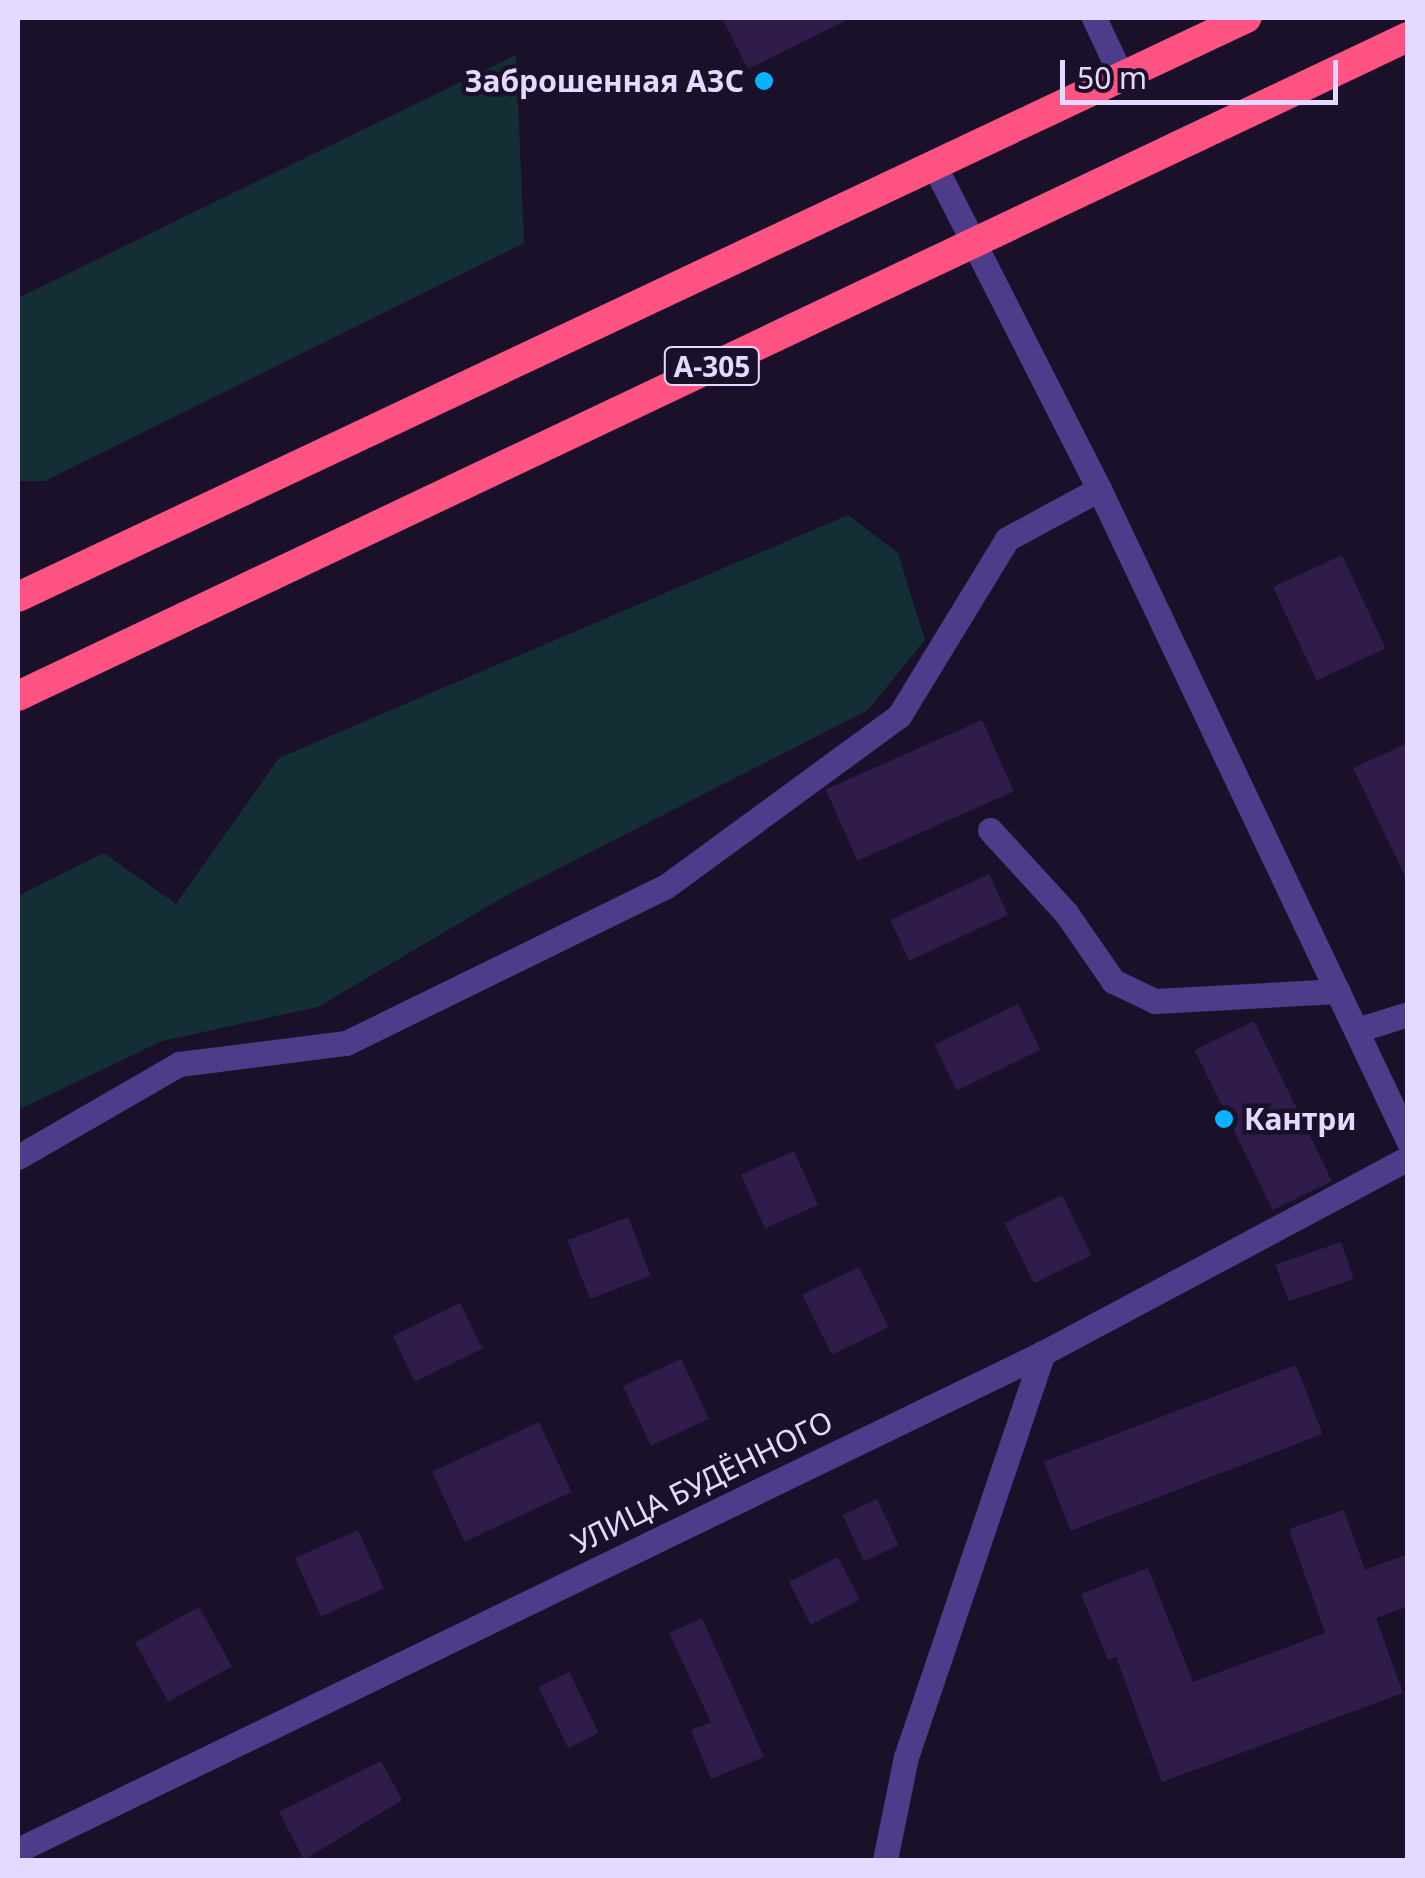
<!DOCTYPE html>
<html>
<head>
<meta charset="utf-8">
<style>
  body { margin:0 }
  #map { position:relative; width:1425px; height:1878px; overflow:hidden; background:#1a102a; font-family:"Noto Sans",sans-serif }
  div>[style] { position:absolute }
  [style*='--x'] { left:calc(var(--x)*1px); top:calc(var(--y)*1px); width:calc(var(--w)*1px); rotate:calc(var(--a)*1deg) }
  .green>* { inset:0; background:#132e34 }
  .building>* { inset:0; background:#2f1c4b; transform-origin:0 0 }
  .minor>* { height:25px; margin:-12.5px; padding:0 12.5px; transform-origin:12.5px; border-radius:12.5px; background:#4e3b89 }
  .highway>* { height:30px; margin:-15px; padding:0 15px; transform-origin:15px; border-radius:15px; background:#ff5483 }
  .dots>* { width:28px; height:28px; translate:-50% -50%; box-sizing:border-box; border:5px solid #1a102a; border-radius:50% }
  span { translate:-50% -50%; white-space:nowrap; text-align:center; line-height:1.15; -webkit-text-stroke:9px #1a102a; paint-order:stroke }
  .shield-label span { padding:2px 8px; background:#1a102a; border:2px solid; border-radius:8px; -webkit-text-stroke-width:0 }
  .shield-label { font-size:28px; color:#e5d9ff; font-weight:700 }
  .poi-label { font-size:30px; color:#e5d9ff; font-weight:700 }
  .right { translate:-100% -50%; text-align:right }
  .left { translate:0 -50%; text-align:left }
  .street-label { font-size:30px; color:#e5d9ff }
  .frame { position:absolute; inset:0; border:20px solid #e5d9ff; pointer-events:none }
  .scale { position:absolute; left:1060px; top:60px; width:278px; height:45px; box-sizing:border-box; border:5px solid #e5d9ff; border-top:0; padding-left:12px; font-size:30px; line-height:35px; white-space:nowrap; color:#e5d9ff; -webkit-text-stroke:8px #1a102a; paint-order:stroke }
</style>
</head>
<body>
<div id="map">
  <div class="green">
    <i style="clip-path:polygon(516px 55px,524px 243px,45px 481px,18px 481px,18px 298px)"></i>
    <i style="clip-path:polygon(848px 515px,898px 553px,925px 640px,868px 710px,507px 895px,318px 1007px,162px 1041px,18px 1110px,18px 896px,104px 853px,176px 904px,279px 758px)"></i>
  </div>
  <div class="building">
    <i style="clip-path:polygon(722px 18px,851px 18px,748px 69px)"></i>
    <i style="left:1342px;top:555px;width:103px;height:76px;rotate:65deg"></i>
    <i style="left:982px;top:720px;width:78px;height:171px;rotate:66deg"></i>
    <i style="clip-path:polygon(1408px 743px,1408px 882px,1353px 768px)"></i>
    <i style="left:989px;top:874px;width:45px;height:109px;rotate:65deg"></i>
    <i style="left:1018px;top:1004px;width:51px;height:93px;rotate:64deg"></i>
    <i style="left:1254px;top:1021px;width:178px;height:66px;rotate:64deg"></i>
    <i style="left:794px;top:1151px;width:59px;height:58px;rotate:66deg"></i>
    <i style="left:1062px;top:1195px;width:67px;height:64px;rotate:64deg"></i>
    <i style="left:628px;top:1217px;width:63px;height:65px;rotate:69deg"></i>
    <i style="left:1341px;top:1242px;width:39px;height:69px;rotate:71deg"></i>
    <i style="left:859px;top:1267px;width:67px;height:63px;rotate:64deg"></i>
    <i style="left:460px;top:1303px;width:51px;height:75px;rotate:64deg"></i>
    <i style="left:681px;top:1359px;width:66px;height:64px;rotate:65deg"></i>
    <i style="left:1296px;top:1365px;width:74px;height:270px;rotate:69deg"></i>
    <i style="left:539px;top:1422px;width:77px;height:118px;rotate:65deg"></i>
    <i style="left:877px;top:1499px;width:51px;height:38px;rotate:65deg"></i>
    <i style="clip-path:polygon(1344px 1510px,1365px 1570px,1408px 1554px,1408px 1606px,1376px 1618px,1403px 1693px,1162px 1782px,1116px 1657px,1108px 1660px,1081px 1594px,1148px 1568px,1193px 1682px,1325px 1633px,1289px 1529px)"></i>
    <i style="left:358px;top:1530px;width:64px;height:69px;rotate:66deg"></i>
    <i style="left:838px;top:1557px;width:48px;height:55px;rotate:63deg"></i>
    <i style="left:199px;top:1607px;width:68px;height:73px;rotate:61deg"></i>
    <i style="clip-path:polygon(702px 1618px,764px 1757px,711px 1779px,691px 1730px,711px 1722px,669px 1633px)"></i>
    <i style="left:569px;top:1672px;width:68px;height:34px;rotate:64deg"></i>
    <i style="clip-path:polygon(381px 1761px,402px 1800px,304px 1860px,279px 1812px)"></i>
  </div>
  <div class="minor">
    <i style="--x:1094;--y:18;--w:63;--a:64.7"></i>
    <i style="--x:933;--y:163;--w:366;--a:63"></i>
    <i style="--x:1099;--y:489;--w:721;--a:64.61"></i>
    <i style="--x:990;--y:830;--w:113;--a:47.5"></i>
    <i style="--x:1066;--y:913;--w:83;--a:55.3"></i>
    <i style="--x:1113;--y:981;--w:47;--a:25.5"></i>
    <i style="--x:1155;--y:1001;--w:183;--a:-3.1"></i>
    <i style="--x:1357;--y:1030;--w:53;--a:-17.4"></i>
    <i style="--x:18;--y:1157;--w:186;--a:-30"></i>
    <i style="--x:179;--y:1064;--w:168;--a:-7.2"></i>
    <i style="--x:346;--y:1043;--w:355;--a:-26.1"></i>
    <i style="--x:665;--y:887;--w:290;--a:-36.2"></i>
    <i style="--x:899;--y:716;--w:207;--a:-58.6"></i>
    <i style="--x:1007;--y:539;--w:105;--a:-28.5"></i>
    <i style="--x:18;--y:1850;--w:1139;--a:-25.87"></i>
    <i style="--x:1043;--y:1353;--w:414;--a:-28.1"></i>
    <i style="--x:885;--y:1860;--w:105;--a:-78.5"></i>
    <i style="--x:906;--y:1757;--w:427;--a:-71.3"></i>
  </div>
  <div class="highway">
    <i style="--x:18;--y:597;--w:1358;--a:-25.24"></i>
    <i style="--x:18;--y:696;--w:1538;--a:-25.37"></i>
  </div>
  <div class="dots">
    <i style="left:764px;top:81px;background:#05b3ff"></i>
    <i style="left:1224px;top:1119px;background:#05b3ff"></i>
  </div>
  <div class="shield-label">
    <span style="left:712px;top:366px">А-305</span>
  </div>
  <div class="poi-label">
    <span class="right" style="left:744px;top:81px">Заброшенная АЗС</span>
    <span class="left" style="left:1244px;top:1119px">Кантри</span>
  </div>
  <div class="street-label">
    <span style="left:702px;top:1482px;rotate:-26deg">УЛИЦА БУДЁННОГО</span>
  </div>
  <div class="frame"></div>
  <div class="scale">50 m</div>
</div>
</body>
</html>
